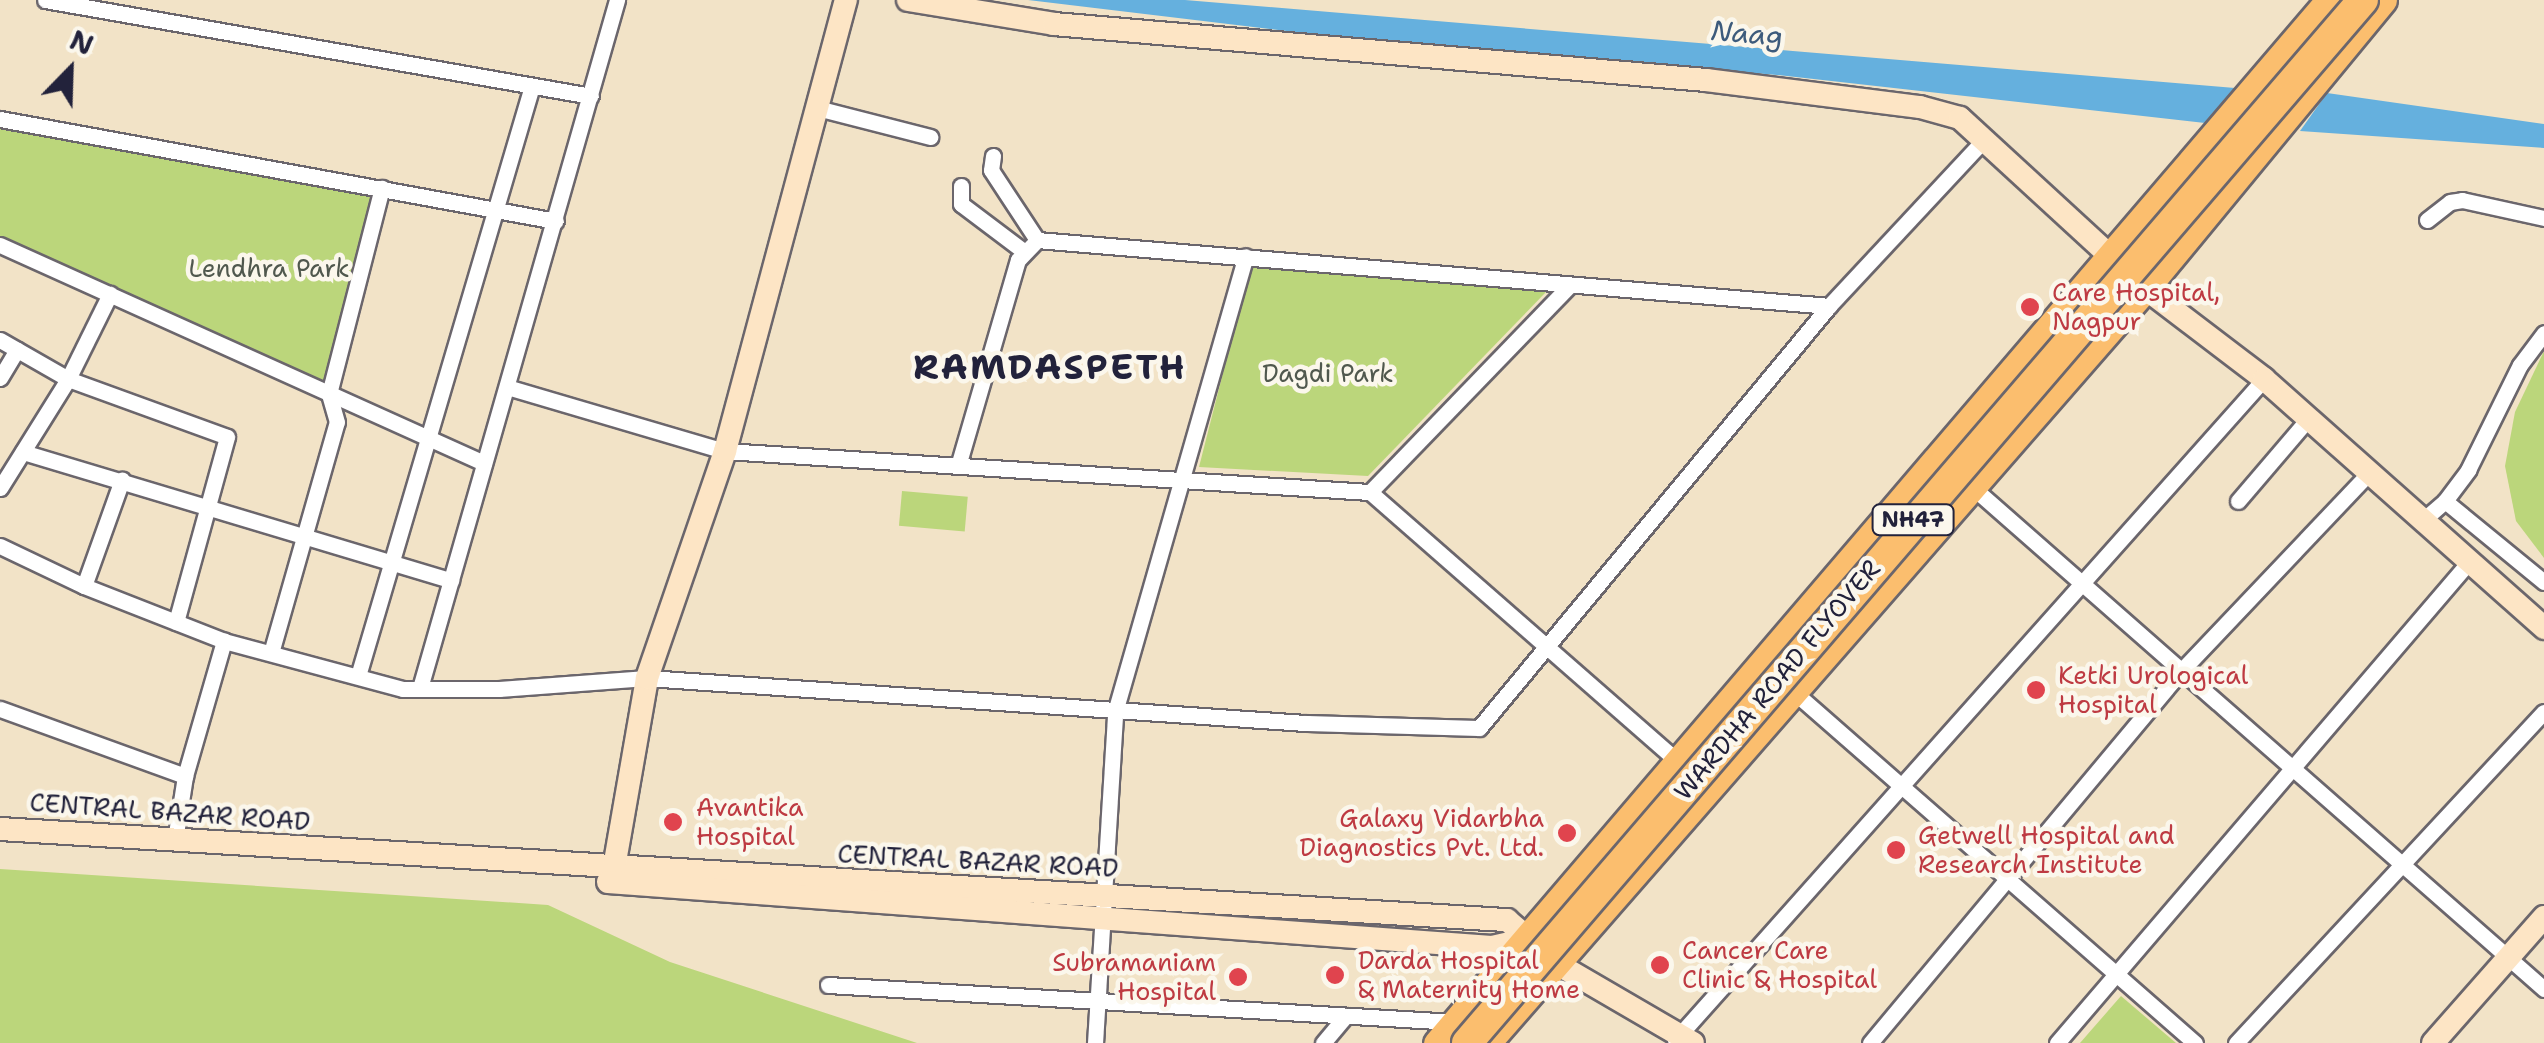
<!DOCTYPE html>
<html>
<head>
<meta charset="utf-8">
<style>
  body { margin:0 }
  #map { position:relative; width:2544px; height:1043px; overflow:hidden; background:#f2e3c7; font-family:"Shantell Sans",sans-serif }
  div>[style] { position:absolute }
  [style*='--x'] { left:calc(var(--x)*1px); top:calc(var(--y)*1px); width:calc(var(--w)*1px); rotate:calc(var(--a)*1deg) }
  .green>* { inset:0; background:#bbd67b; transform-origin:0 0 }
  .water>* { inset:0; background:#65b0de }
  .roads { filter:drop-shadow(2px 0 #6b666c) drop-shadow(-2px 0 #6b666c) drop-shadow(0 2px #6b666c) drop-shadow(0 -2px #6b666c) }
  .street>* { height:15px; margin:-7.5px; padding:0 7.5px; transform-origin:7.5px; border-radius:7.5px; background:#fff }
  .secondary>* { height:22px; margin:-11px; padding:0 11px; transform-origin:11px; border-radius:11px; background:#fde5c5 }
  .primary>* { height:25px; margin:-12.5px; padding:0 12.5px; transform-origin:12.5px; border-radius:12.5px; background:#fbbe6e }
  .bridges { filter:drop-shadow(2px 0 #6b666c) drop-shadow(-2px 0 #6b666c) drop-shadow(0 2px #6b666c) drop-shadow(0 -2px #6b666c) }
  .highway-bridge>* { height:30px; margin:-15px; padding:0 15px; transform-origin:15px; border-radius:15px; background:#fbbe6e }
  .dots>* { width:28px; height:28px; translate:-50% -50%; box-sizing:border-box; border:5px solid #fbf7ec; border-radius:50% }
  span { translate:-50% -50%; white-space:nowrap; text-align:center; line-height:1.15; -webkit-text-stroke:9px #fbf7ec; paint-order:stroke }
  .shield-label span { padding:2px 8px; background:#fbf7ec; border:2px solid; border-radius:8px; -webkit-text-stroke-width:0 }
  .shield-label { font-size:22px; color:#22223b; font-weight:700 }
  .park-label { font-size:25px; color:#50584e }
  .health-label { font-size:25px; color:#be3a42 }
  .left { translate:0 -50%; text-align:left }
  .right { translate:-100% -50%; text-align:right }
  .street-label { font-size:25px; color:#22223b }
  .water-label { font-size:28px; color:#3d5b7c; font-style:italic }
  .district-label { font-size:35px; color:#22223b; font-weight:700; letter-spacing:2.5px }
  .north { position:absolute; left:20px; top:20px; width:100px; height:100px; -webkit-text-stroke:8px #fbf7ec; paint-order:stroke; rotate:23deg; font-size:28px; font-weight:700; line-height:40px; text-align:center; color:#22223b }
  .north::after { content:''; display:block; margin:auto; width:35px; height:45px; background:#22223b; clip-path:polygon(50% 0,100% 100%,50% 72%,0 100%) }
</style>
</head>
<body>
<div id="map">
  <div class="green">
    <i style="clip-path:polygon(0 127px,380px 196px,329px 394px,0 245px)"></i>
    <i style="clip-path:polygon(1250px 267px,1548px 290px,1368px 476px,1199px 467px)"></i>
    <i style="clip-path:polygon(2544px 351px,2544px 558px,2516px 521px,2505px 466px,2515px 412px)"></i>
    <i style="left:902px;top:491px;width:66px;height:35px;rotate:5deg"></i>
    <i style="clip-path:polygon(0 869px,548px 905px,670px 962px,917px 1043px,0 1043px)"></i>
    <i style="clip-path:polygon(2121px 996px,2176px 1043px,2080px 1043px)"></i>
  </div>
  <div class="water">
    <i style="clip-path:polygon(1028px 0,1185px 0,2235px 88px,2205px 123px,1777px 75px,1345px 38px)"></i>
    <i style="clip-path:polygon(2327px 93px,2544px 124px,2544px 148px,2300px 131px)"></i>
  </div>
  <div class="roads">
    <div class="street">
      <i style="--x:45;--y:0;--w:554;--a:9.97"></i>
      <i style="--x:817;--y:108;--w:117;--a:14.4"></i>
      <i style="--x:0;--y:119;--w:565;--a:10.4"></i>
      <i style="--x:993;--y:156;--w:14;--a:98"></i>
      <i style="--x:991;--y:170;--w:84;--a:56.7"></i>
      <i style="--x:961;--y:186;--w:18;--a:90"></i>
      <i style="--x:961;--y:204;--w:76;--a:37"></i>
      <i style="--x:2427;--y:220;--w:29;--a:-38"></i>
      <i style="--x:2450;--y:202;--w:12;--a:-9"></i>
      <i style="--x:2462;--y:200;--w:84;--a:12.4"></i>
      <i style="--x:0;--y:245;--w:531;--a:24.25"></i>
      <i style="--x:0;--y:340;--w:78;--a:29.8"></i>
      <i style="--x:68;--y:379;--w:169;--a:20"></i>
      <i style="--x:227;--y:437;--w:192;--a:105.4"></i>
      <i style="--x:0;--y:378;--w:33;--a:-59"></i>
      <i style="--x:507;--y:387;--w:227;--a:16.4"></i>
      <i style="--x:725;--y:451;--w:646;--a:3.64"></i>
      <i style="--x:1370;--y:492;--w:288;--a:-46"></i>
      <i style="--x:23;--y:452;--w:447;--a:16.7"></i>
      <i style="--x:958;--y:466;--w:215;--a:-73.8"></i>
      <i style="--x:1018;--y:260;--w:28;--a:-46"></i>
      <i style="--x:1037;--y:240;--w:795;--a:4.76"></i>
      <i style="--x:1970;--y:485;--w:764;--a:41.28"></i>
      <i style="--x:0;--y:488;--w:128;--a:-58"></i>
      <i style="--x:68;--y:379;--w:95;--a:-63.7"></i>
      <i style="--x:1370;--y:492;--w:410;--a:41.2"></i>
      <i style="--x:2238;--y:501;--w:108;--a:-49.5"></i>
      <i style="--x:2445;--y:501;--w:128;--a:39.3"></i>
      <i style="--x:2422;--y:521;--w:30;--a:-41"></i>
      <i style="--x:2445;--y:501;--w:39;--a:-53"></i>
      <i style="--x:2468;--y:470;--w:117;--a:-63.7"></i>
      <i style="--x:2520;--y:365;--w:40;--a:-53"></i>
      <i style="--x:0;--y:546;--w:93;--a:25.5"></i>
      <i style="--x:84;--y:586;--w:150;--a:21.4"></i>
      <i style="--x:224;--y:641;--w:185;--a:15"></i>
      <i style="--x:403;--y:689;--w:96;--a:0"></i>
      <i style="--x:499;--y:689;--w:148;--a:-4.3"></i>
      <i style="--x:647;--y:678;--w:661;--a:3.91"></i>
      <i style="--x:1306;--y:723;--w:173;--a:1.7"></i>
      <i style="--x:1479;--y:728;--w:548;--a:-50.33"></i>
      <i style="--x:1829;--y:306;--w:226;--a:-47"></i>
      <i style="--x:84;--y:586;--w:113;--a:-70.3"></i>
      <i style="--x:271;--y:653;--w:240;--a:-74.1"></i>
      <i style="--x:337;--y:422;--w:29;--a:-106"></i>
      <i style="--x:329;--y:394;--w:213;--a:-75.6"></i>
      <i style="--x:358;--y:676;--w:615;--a:-73.57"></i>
      <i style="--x:420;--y:688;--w:716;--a:-74.02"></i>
      <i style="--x:1794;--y:692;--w:533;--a:41.2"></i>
      <i style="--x:0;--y:709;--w:197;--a:19.9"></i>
      <i style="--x:175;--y:840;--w:65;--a:-81.1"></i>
      <i style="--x:185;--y:776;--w:141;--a:-73.9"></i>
      <i style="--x:828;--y:985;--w:627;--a:3.38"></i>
      <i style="--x:1675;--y:1040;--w:885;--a:-48.3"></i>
      <i style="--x:1095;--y:1043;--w:332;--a:-86.5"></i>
      <i style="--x:1115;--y:712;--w:474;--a:-74"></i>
      <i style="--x:1323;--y:1043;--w:35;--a:-50"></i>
      <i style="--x:1870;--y:1043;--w:486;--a:-50.1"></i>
      <i style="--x:2182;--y:670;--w:270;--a:-46.5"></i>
      <i style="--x:2057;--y:1043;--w:633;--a:-49.42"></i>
      <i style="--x:2236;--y:1043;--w:452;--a:-47.1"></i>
    </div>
    <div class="secondary">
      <i style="--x:908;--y:0;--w:148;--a:9.3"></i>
      <i style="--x:1054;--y:24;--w:654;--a:4.91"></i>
      <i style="--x:1706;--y:80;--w:216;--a:7.2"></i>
      <i style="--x:1920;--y:107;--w:41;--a:15.4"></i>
      <i style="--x:1960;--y:118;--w:253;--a:42.6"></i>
      <i style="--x:2146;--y:289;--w:148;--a:37.3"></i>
      <i style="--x:2264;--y:379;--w:375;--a:41.6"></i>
      <i style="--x:0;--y:829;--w:1510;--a:3.46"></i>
      <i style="--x:1507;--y:920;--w:69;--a:40.9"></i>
      <i style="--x:1559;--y:965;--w:155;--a:30.2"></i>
      <i style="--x:612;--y:879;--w:204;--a:-80.1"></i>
      <i style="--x:647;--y:678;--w:240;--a:-71"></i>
      <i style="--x:725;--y:451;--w:467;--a:-75"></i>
      <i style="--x:608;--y:882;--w:886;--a:4.21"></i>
      <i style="--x:1492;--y:947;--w:35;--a:-13"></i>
      <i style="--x:2433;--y:1043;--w:168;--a:-48.6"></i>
    </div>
    <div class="primary">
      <i style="--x:1436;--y:1043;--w:1372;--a:-49.46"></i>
      <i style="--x:1488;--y:1043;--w:1001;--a:-48.89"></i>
      <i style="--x:2146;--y:289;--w:374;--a:-50.5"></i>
    </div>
  </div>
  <div class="bridges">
    <div class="highway-bridge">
      <i style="--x:1467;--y:1043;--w:1375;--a:-49.34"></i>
    </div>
  </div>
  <div class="dots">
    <i style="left:2030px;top:307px;background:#e0444e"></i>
    <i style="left:2036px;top:690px;background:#e0444e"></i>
    <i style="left:673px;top:822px;background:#e0444e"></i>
    <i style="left:1567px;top:833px;background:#e0444e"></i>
    <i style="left:1896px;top:850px;background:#e0444e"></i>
    <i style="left:1660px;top:965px;background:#e0444e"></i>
    <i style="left:1335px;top:975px;background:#e0444e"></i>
    <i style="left:1238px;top:977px;background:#e0444e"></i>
  </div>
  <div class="shield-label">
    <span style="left:1913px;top:520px">NH47</span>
  </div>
  <div class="park-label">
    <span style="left:269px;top:268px">Lendhra Park</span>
    <span style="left:1328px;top:373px">Dagdi Park</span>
  </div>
  <div class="health-label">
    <span class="left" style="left:2052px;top:307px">Care Hospital,<br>Nagpur</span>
    <span class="left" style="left:2058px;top:690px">Ketki Urological<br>Hospital</span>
    <span class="left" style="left:696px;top:822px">Avantika<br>Hospital</span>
    <span class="right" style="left:1544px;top:833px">Galaxy Vidarbha<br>Diagnostics Pvt. Ltd.</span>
    <span class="left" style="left:1918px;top:850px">Getwell Hospital and<br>Research Institute</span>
    <span class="left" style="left:1682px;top:965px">Cancer Care<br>Clinic &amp; Hospital</span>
    <span class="left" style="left:1358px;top:975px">Darda Hospital<br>&amp; Maternity Home</span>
    <span class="right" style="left:1216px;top:977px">Subramaniam<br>Hospital</span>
  </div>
  <div class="street-label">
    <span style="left:1777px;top:680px;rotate:-50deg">WARDHA ROAD FLYOVER</span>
    <span style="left:170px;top:812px;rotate:4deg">CENTRAL BAZAR ROAD</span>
    <span style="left:978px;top:861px;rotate:3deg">CENTRAL BAZAR ROAD</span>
  </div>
  <div class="water-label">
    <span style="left:1747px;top:33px;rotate:5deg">Naag</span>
  </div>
  <div class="district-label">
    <span style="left:1050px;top:367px">RAMDASPETH</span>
  </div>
  <div class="north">N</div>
</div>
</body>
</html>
